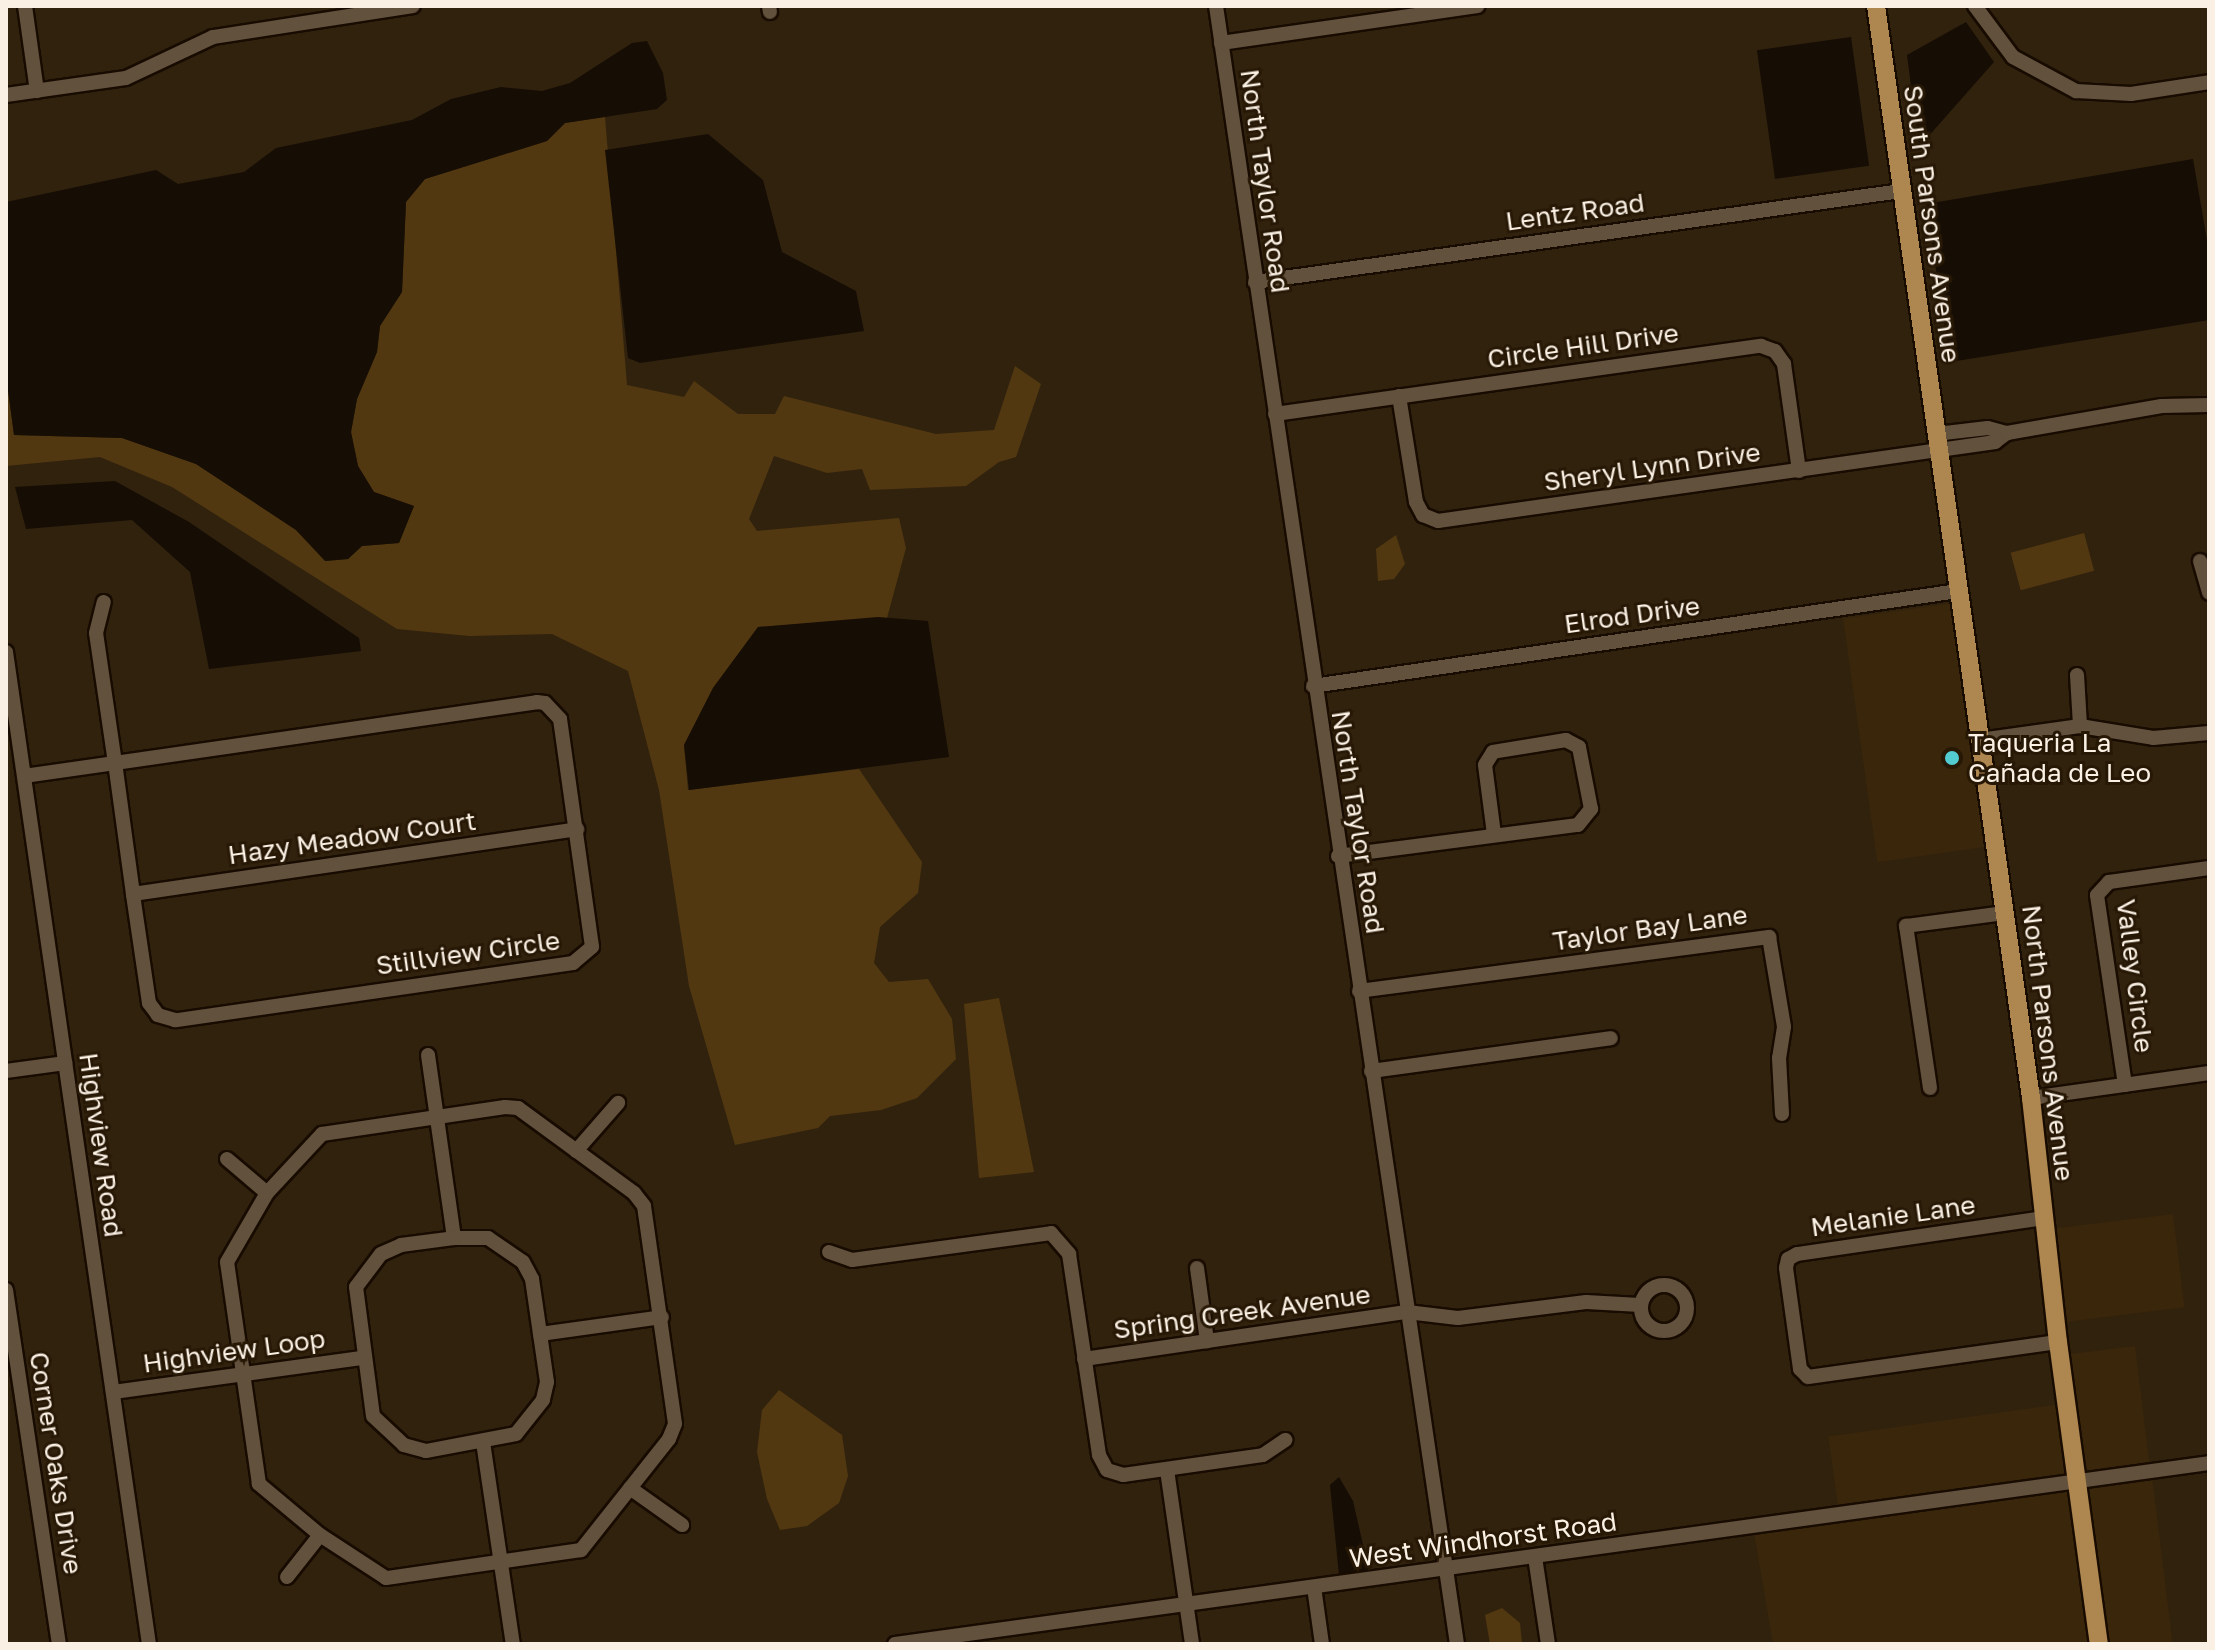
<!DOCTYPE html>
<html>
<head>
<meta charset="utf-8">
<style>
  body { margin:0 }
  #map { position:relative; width:2215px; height:1650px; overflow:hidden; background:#31220e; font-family:"Golos Text",sans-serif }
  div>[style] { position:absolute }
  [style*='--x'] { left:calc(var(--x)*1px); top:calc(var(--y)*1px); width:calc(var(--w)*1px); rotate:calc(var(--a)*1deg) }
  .built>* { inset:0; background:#39260b; transform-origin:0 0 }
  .green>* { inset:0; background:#523810; transform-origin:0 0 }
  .water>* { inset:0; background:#160d04; transform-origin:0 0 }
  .roads { filter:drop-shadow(2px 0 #180b00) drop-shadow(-2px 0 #180b00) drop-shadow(0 2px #180b00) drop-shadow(0 -2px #180b00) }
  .minor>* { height:14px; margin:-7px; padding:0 7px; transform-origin:7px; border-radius:7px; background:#62513c }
  .minor>.ring { margin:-7px; padding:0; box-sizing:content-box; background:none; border:14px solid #62513c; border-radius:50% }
  .major>* { height:18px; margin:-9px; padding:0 9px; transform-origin:9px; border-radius:9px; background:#ae8650 }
  .dots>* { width:22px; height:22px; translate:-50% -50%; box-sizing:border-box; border:4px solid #271805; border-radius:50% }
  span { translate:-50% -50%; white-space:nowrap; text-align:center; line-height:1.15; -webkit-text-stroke:6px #271805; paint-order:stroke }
  .street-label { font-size:26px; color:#faf0e4 }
  .poi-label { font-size:26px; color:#faf0e4 }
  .left { translate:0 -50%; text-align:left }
  .frame { position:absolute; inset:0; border:8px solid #faf0e4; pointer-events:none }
</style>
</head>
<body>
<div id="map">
  <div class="built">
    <i style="left:1954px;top:603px;width:246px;height:112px;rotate:82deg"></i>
    <i style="left:2173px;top:1214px;width:94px;height:120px;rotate:83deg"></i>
    <i style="left:2135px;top:1346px;width:118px;height:71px;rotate:83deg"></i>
    <i style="left:2060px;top:1404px;width:70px;height:234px;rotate:82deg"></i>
    <i style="left:2152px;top:1476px;width:169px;height:70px;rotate:83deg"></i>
    <i style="clip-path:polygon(2071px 1485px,2093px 1644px,1773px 1644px,1754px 1533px)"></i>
  </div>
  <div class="green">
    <i style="clip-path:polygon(605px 117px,627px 385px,684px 397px,694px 381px,738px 414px,775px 414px,784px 396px,936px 434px,994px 430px,1015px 366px,1041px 384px,1016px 457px,999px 462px,966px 486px,870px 490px,862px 469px,827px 473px,774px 456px,749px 519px,757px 531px,899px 518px,906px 548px,887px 618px,758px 627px,713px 688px,684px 745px,688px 790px,859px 769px,922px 862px,918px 893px,880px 927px,874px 963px,889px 982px,928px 979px,952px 1019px,956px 1059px,917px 1098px,881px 1110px,830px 1116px,818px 1128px,735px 1145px,689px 986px,659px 790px,628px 671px,552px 634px,469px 636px,397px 629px,172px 487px,100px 457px,6px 466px,6px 375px,14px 435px,122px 438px,196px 464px,296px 530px,326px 561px,348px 559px,362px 546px,399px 543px,414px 506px,374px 492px,358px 466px,351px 432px,357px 399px,377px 352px,380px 326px,402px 292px,406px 202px,425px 179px,547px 141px,565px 123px)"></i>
    <i style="left:2084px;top:533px;width:39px;height:76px;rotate:75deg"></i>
    <i style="clip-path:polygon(1396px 535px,1405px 564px,1394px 579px,1378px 581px,1376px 549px)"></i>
    <i style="clip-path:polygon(999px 998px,1034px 1172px,979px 1178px,964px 1004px)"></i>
    <i style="clip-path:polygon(779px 1390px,842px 1435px,848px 1476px,839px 1503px,807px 1526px,780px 1530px,767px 1499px,757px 1452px,762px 1410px)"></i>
    <i style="clip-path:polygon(1502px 1608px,1520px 1623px,1522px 1644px,1490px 1644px,1485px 1615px)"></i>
  </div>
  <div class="water">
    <i style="clip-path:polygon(1966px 22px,1994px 62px,1919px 147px,1907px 55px)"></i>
    <i style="left:1851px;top:37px;width:130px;height:95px;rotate:82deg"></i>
    <i style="clip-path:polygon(647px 41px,663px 73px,667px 100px,657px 109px,565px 123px,547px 141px,425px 179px,406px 202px,402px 292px,380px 326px,377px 352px,357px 399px,351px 432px,358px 466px,374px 492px,414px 506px,399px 543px,362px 546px,348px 559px,325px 561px,296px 530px,196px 464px,122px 438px,14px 435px,6px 375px,6px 202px,156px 170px,178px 184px,244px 172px,276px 148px,412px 120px,451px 99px,501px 87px,542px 91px,570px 83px,632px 43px)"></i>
    <i style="clip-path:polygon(708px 134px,763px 180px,782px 252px,856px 291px,864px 331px,640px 363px,628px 358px,605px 150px)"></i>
    <i style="clip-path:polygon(2193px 159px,2209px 252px,2209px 320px,1950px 362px,1926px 204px)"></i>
    <i style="clip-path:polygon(115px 481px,189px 522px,359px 638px,361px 651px,209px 669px,190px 572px,132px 520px,26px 529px,15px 487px)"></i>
    <i style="clip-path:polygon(878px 617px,928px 621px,949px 757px,689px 790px,684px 745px,713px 688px,758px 627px)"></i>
    <i style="clip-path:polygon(1339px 1477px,1353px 1501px,1369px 1571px,1339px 1575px,1330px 1485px)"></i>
  </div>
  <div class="roads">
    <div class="minor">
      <i style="--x:25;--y:6;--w:86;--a:82"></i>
      <i style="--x:769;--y:6;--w:6;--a:81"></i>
      <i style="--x:1216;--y:6;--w:1656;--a:81.63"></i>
      <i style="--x:1975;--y:6;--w:64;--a:53.3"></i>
      <i style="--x:2013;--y:57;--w:72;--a:28.4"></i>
      <i style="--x:2076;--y:91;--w:55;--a:3.1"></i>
      <i style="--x:2131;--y:94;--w:79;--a:-8.7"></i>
      <i style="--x:1221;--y:43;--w:259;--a:-8.2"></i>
      <i style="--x:6;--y:95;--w:121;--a:-8.1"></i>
      <i style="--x:126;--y:78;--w:96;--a:-25.2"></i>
      <i style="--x:213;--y:37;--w:202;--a:-8.8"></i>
      <i style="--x:1255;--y:282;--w:652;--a:-8.02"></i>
      <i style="--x:1399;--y:396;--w:107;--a:80.9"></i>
      <i style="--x:1416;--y:502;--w:15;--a:62"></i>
      <i style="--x:1423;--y:515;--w:16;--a:22"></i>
      <i style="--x:1438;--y:521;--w:563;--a:-8.07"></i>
      <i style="--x:1995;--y:442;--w:15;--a:-37"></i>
      <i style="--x:1275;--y:414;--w:491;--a:-8"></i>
      <i style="--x:1761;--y:346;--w:15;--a:20"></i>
      <i style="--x:1775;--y:351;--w:16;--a:55"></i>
      <i style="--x:1784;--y:364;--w:108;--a:82"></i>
      <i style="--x:1935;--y:434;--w:53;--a:-6.5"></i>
      <i style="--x:1988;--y:428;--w:20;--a:15"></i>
      <i style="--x:2007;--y:433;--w:157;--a:-9.9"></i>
      <i style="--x:2162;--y:406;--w:47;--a:-1.2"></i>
      <i style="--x:2200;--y:561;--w:33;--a:74"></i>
      <i style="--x:6;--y:652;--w:1002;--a:81.8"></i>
      <i style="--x:2077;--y:675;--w:51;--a:86.6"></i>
      <i style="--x:1313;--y:686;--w:652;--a:-8.38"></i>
      <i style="--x:1980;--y:740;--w:101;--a:-8"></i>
      <i style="--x:2080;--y:726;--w:74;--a:9.3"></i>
      <i style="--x:2153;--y:738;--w:56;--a:-5.1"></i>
      <i style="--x:24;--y:776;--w:92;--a:-8.1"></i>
      <i style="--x:115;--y:763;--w:426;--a:-8.2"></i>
      <i style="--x:537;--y:702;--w:8;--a:7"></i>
      <i style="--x:545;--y:703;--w:22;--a:47"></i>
      <i style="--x:560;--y:719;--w:230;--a:82"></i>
      <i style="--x:592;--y:947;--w:25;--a:140"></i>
      <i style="--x:573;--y:963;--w:402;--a:171.8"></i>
      <i style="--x:175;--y:1020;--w:18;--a:-164"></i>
      <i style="--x:158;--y:1015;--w:15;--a:-127"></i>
      <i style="--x:149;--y:1003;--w:110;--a:-98.4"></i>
      <i style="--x:133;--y:894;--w:132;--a:-97.8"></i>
      <i style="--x:115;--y:763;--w:131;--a:-98.3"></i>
      <i style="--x:96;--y:633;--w:32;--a:-76"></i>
      <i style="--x:1338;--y:856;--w:242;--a:-7.4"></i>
      <i style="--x:1578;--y:825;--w:21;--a:-51"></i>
      <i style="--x:1591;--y:809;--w:63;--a:-101"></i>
      <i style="--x:1579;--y:747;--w:15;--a:-152"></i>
      <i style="--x:1566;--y:740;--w:74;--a:170.7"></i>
      <i style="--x:1493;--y:752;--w:15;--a:122"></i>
      <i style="--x:1485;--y:765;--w:70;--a:82.6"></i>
      <i style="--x:133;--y:894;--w:449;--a:-8.3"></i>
      <i style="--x:1359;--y:991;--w:414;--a:-7.5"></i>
      <i style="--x:1769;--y:937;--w:91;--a:80.5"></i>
      <i style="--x:1784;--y:1027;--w:31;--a:99"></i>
      <i style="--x:1779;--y:1058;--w:56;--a:86.9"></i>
      <i style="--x:428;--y:1055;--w:185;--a:81.9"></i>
      <i style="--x:6;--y:1071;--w:60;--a:-7.7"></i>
      <i style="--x:1371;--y:1071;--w:242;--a:-7.8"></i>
      <i style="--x:2125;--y:1085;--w:192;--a:-98.4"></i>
      <i style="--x:2097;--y:895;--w:18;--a:-47"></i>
      <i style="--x:2109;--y:882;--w:101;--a:-8"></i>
      <i style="--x:1930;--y:1088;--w:164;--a:-98.4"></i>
      <i style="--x:1906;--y:926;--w:100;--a:-7.5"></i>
      <i style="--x:2031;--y:1098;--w:180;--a:-8"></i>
      <i style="--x:505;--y:1107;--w:13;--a:4"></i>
      <i style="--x:518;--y:1108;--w:144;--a:36.2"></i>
      <i style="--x:634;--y:1193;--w:16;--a:52"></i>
      <i style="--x:644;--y:1206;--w:220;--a:81.9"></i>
      <i style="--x:675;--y:1424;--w:16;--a:112"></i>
      <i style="--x:669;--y:1439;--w:142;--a:128.4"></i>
      <i style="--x:581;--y:1550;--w:197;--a:171.8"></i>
      <i style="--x:386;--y:1578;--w:79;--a:-146.9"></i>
      <i style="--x:320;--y:1535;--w:80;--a:-140.1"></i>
      <i style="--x:259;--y:1484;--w:224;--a:-98.2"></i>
      <i style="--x:227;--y:1262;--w:80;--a:-59.9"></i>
      <i style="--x:267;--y:1193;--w:81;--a:-47"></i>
      <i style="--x:322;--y:1134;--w:185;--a:-8.4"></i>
      <i style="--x:576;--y:1151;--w:64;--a:-48.8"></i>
      <i style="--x:227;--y:1159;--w:52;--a:40.4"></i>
      <i style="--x:2044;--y:1218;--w:250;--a:171.7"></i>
      <i style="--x:1797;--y:1254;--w:10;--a:151"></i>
      <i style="--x:1788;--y:1259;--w:9;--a:103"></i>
      <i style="--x:1786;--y:1268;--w:102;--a:82.1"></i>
      <i style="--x:1800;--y:1369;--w:11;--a:45"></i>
      <i style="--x:1808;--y:1377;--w:252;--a:-8"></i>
      <i style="--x:454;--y:1238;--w:34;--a:0"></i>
      <i style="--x:488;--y:1238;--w:42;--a:34.4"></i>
      <i style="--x:523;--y:1262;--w:19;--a:62"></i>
      <i style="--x:532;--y:1279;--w:104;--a:81.7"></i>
      <i style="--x:547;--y:1382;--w:18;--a:103"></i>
      <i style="--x:543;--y:1400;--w:43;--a:128.5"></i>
      <i style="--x:516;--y:1434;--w:92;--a:169.3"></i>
      <i style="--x:426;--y:1451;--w:23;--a:-165"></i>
      <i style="--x:404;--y:1445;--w:42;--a:-136.9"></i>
      <i style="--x:373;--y:1416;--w:130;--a:-97.5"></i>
      <i style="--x:356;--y:1287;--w:41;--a:-52.9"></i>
      <i style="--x:381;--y:1254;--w:22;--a:-24"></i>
      <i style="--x:401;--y:1245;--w:53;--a:-7.5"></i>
      <i style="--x:829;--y:1252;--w:24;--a:19"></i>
      <i style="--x:852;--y:1260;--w:201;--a:-7.7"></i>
      <i style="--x:1051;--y:1233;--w:28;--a:49"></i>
      <i style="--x:1069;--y:1254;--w:203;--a:81.5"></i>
      <i style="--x:1099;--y:1455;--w:17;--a:62"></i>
      <i style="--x:1107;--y:1470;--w:17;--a:17"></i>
      <i style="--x:1123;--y:1475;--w:141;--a:-8.1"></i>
      <i style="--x:1263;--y:1455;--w:27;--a:-34"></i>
      <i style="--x:1197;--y:1268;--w:74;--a:82.2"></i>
      <i class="ring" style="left:1641px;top:1285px;width:32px;height:32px"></i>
      <i style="--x:6;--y:1290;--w:358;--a:81.5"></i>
      <i style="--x:540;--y:1334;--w:123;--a:-7.9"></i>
      <i style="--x:1084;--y:1359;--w:326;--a:-8.3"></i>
      <i style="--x:1407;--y:1312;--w:51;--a:6.7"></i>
      <i style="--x:1458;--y:1318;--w:129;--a:-7.1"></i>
      <i style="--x:1586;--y:1302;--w:54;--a:3.2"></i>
      <i style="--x:113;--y:1392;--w:251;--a:-7.8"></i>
      <i style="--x:483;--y:1442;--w:204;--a:81.6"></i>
      <i style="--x:1167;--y:1470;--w:176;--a:81.8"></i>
      <i style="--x:630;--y:1488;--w:64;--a:35.4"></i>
      <i style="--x:1535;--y:1557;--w:88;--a:81.5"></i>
      <i style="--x:287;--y:1577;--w:53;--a:-51.8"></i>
      <i style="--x:1314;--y:1587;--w:58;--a:82"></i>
      <i style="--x:895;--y:1644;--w:1326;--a:-7.84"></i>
    </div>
    <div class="major">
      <i style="--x:1876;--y:6;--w:1103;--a:81.92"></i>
      <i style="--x:2031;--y:1098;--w:245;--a:83.7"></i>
      <i style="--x:2058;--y:1342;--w:305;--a:82.3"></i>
    </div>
  </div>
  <div class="dots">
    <i style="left:1952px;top:758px;background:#52ccd0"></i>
  </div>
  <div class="street-label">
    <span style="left:1265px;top:181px;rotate:82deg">North Taylor Road</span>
    <span style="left:1575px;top:212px;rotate:-8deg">Lentz Road</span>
    <span style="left:1932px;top:224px;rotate:82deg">South Parsons Avenue</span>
    <span style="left:1583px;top:346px;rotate:-8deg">Circle Hill Drive</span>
    <span style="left:1652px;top:467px;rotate:-8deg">Sheryl Lynn Drive</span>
    <span style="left:1632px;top:615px;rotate:-8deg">Elrod Drive</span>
    <span style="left:1358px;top:822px;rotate:81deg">North Taylor Road</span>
    <span style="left:352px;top:838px;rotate:-8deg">Hazy Meadow Court</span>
    <span style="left:1650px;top:928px;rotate:-8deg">Taylor Bay Lane</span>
    <span style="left:468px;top:953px;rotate:-8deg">Stillview Circle</span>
    <span style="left:2135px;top:976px;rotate:83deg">Valley Circle</span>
    <span style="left:2048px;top:1043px;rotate:83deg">North Parsons Avenue</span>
    <span style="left:101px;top:1145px;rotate:82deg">Highview Road</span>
    <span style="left:1893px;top:1216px;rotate:-8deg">Melanie Lane</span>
    <span style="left:1242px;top:1312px;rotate:-8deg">Spring Creek Avenue</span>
    <span style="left:234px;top:1351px;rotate:-8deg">Highview Loop</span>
    <span style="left:56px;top:1463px;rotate:81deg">Corner Oaks Drive</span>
    <span style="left:1483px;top:1540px;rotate:-8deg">West Windhorst Road</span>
  </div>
  <div class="poi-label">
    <span class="left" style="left:1968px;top:758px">Taqueria La<br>Cañada de Leo</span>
  </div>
  <div class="frame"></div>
</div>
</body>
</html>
